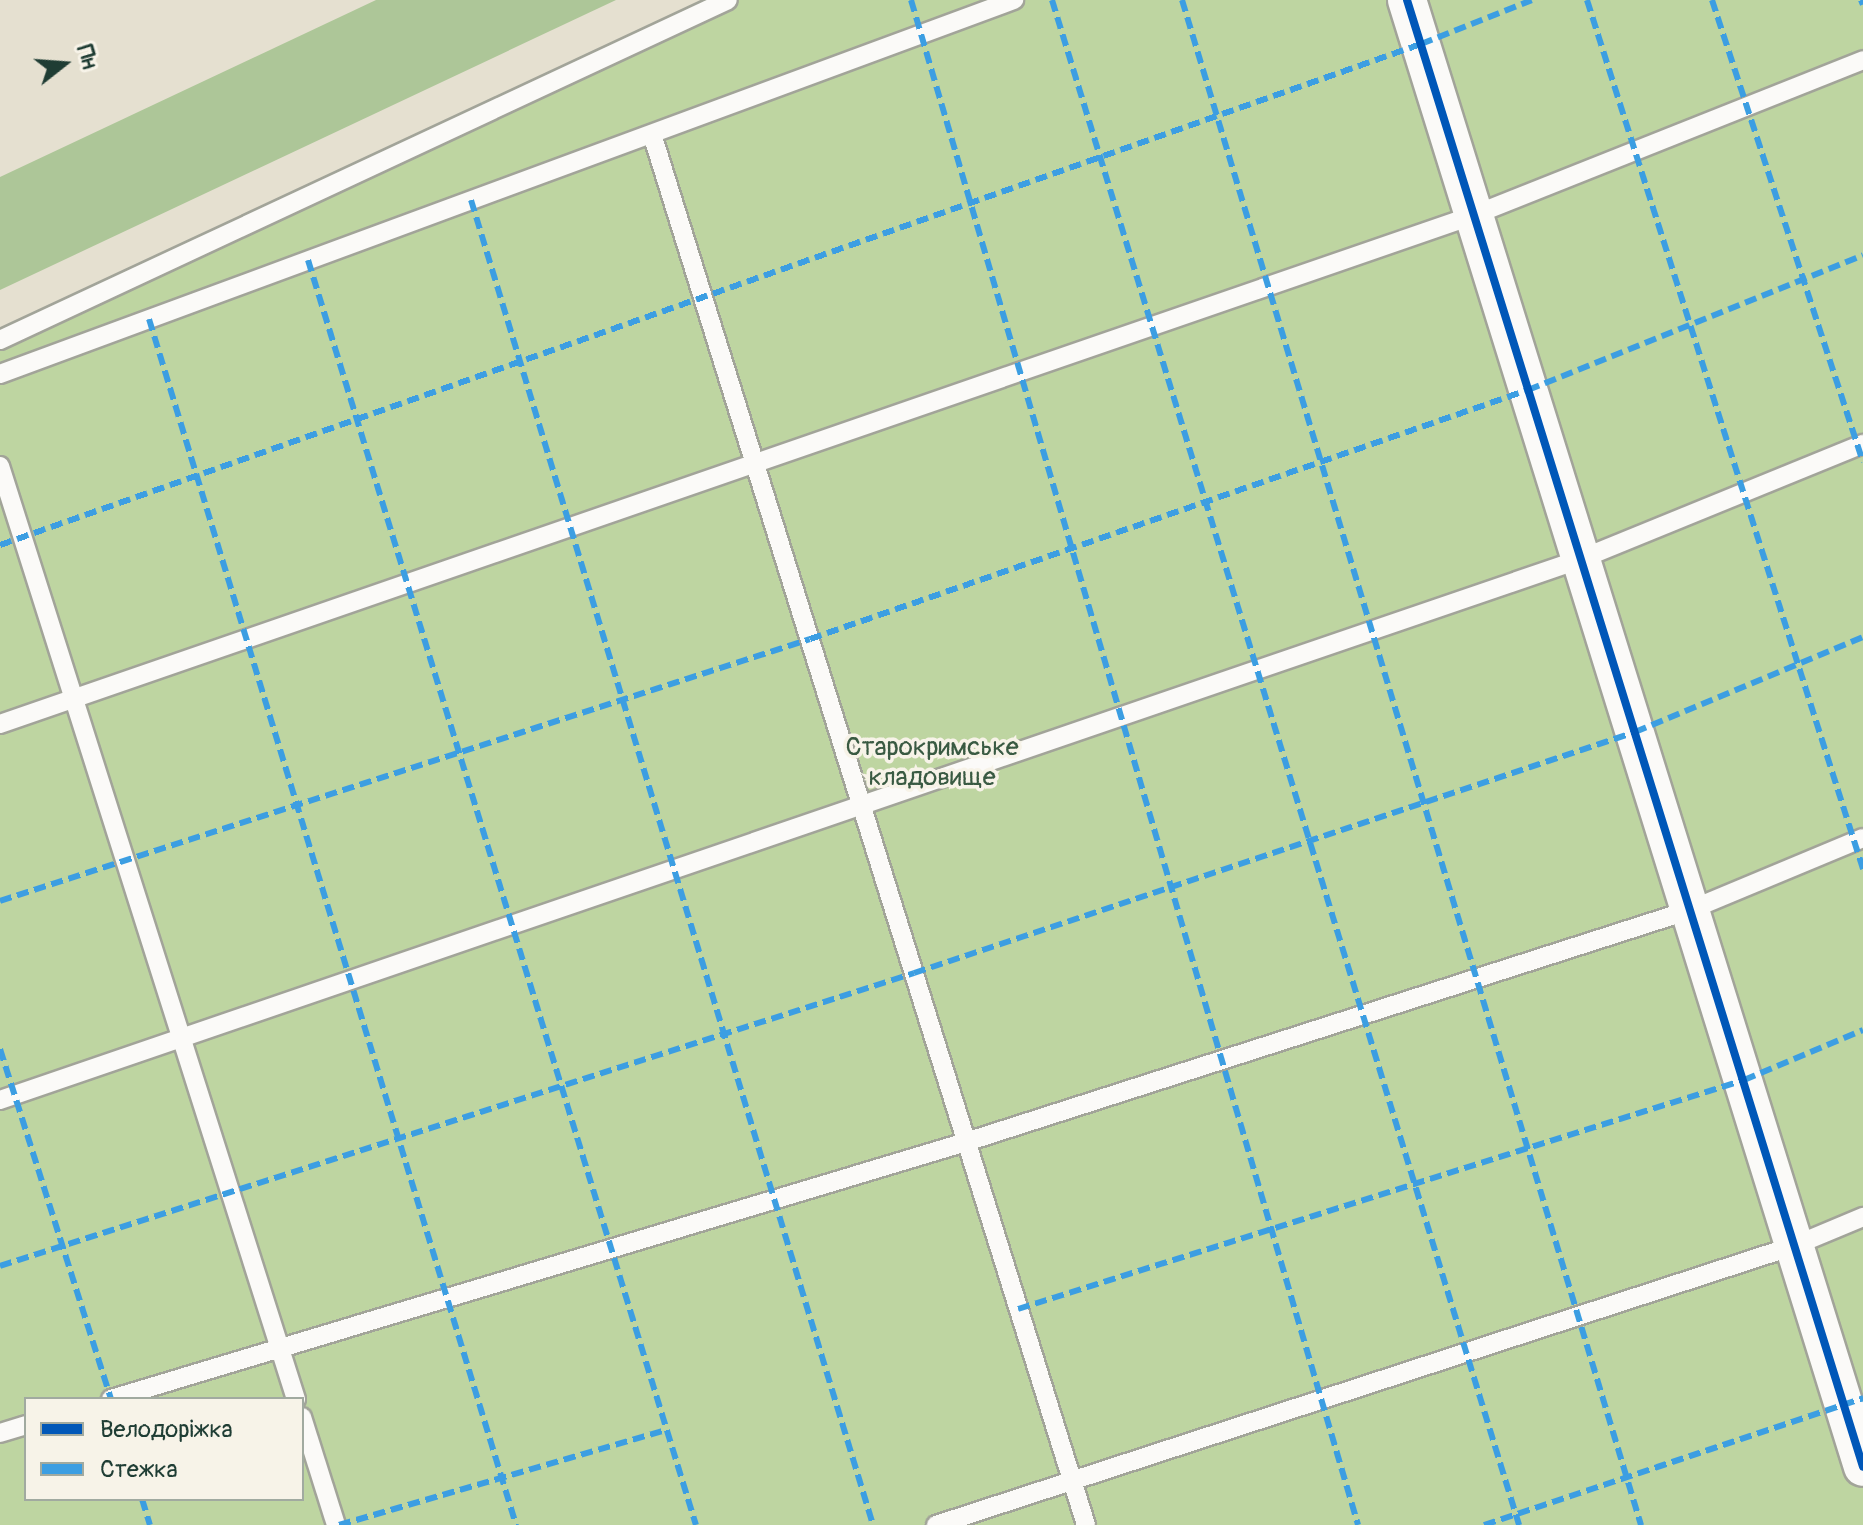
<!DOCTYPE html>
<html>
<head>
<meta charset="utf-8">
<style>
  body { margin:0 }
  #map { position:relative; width:1863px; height:1525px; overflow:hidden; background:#e5e0d0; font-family:Pangolin,sans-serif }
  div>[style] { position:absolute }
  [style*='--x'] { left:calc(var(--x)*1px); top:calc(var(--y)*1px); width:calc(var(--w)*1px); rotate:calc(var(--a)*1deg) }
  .green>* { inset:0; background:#bed5a1 }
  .forest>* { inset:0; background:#adc698 }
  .roads { filter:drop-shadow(2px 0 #a2a499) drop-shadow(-2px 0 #a2a499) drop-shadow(0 2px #a2a499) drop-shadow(0 -2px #a2a499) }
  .lane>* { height:18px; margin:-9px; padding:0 9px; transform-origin:9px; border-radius:9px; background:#fbfaf8 }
  .street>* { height:38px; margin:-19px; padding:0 19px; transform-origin:19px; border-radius:19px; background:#fbfaf8 }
  .quiet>* { height:6px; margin-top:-3px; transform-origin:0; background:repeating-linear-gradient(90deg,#3c9ee2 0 12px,transparent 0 18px) }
  .cycleway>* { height:8px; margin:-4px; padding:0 4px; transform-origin:4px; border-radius:4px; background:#0057b8 }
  span { translate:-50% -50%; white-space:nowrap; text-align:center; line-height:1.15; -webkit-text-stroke:7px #f7f3e8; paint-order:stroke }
  .park-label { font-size:26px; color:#395a42 }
  .legend { position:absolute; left:24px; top:1397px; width:280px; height:104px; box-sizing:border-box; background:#f7f3e8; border:2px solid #a1aaa0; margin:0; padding:10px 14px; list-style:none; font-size:24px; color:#1f3d34 }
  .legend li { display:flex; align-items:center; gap:16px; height:40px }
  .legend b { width:40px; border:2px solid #a1aaa0 }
  .north { position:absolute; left:24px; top:24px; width:80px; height:80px; -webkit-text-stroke:6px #f7f3e8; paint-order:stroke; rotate:73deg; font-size:22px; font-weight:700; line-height:32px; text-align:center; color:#1f3d34 }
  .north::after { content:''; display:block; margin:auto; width:28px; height:36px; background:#1f3d34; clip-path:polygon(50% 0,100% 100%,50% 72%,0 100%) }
</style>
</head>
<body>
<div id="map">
  <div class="green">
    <i style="clip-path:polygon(evenodd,728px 0,1863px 0,1863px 1525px,0 1525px,0 340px,728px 0,26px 1399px,302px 1399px,302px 1499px,26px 1499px,26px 1399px)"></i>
  </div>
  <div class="forest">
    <i style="clip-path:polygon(376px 0,616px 0,0 290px,0 177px)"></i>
  </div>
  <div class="roads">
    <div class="lane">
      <i style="--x:652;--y:134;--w:1457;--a:72.67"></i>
      <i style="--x:0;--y:340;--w:803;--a:-25.03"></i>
      <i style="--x:0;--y:374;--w:1081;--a:-20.25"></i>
      <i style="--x:0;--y:466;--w:979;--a:72.4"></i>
      <i style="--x:0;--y:724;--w:1559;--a:-19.05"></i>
      <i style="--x:1474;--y:215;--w:419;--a:-21.7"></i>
      <i style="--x:0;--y:1100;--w:1671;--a:-18.89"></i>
      <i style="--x:1581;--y:559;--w:305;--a:-22.2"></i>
      <i style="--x:111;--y:1399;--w:893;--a:-16.73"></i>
      <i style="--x:966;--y:1142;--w:760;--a:-17.77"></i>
      <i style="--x:1690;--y:910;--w:187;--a:-22.6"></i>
      <i style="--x:302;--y:1417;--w:113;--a:72.5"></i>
      <i style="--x:0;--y:1433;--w:27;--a:-17"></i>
      <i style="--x:936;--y:1525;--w:904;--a:-18.03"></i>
      <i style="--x:1796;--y:1245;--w:73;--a:-22.7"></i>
    </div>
    <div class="street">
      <i style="--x:1407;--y:0;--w:1536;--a:72.73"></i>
    </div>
  </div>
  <div class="quiet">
    <i style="--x:911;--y:0;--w:1589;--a:73.66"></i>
    <i style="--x:1052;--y:0;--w:1595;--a:72.97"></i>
    <i style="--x:1182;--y:0;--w:1593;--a:73.25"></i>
    <i style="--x:1587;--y:0;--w:912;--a:72.38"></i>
    <i style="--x:1712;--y:0;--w:486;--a:71.9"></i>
    <i style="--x:1861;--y:0;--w:5;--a:68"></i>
    <i style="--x:471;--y:200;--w:1385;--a:73.12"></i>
    <i style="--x:308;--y:260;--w:1323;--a:72.95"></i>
    <i style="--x:149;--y:319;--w:1261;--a:73.07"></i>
    <i style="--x:0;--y:545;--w:1507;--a:-19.42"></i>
    <i style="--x:1421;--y:44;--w:119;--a:-21.6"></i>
    <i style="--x:0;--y:901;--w:851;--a:-17.92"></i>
    <i style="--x:810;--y:639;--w:760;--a:-19.13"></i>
    <i style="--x:1528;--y:390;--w:361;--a:-21.9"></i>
    <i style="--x:0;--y:1049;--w:367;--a:72.4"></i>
    <i style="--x:0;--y:1266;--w:960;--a:-17.77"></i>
    <i style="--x:914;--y:973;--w:760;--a:-18.48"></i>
    <i style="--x:1635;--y:732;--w:247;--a:-22.6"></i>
    <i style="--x:1018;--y:1309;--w:761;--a:-17.51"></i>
    <i style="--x:1744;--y:1080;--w:129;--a:-22.8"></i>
    <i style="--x:142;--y:1499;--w:27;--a:73"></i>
    <i style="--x:339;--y:1525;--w:341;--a:-16.2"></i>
    <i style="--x:1484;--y:1525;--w:400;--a:-18.5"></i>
  </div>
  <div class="cycleway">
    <i style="--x:1407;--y:0;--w:1536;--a:72.73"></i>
  </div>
  <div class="park-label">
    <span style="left:932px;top:763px">Старокримське<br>кладовище</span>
  </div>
  <ul class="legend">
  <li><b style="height:10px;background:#0057b8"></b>Велодоріжка</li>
  <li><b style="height:10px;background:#3c9ee2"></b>Стежка</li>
  </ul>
  <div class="north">Пн</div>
</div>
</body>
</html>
